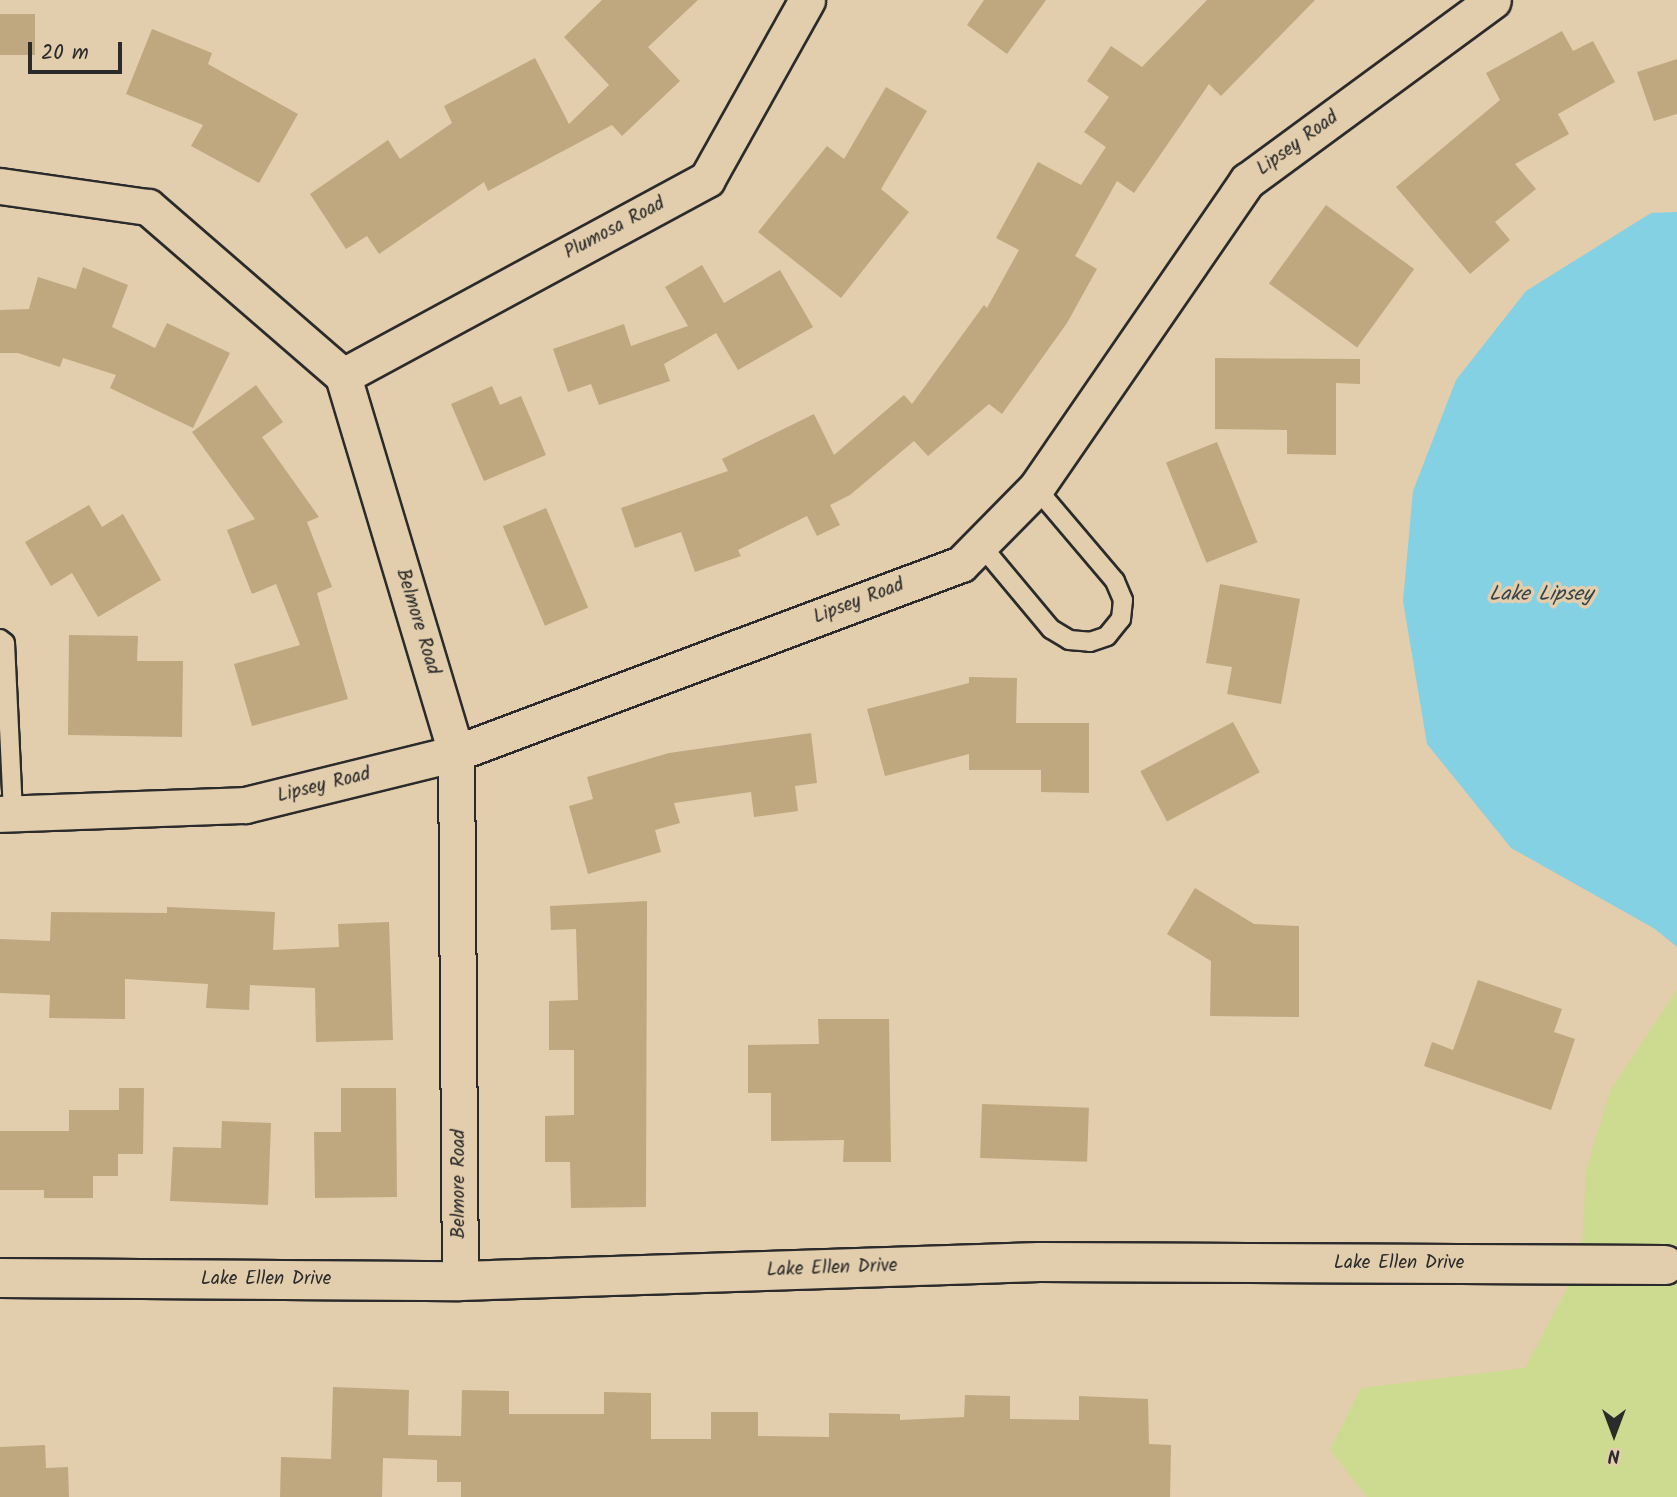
<!DOCTYPE html>
<html>
<head>
<meta charset="utf-8">
<style>
  body { margin:0 }
  #map { position:relative; width:1677px; height:1497px; overflow:hidden; background:#e2cdac; font-family:Kalam,sans-serif }
  div>[style] { position:absolute }
  [style*='--x'] { left:calc(var(--x)*1px); top:calc(var(--y)*1px); width:calc(var(--w)*1px); rotate:calc(var(--a)*1deg) }
  .green>* { inset:0; background:#ccdb8f }
  .water>* { inset:0; background:#85d1e4 }
  .building>* { inset:0; background:#bfa880; transform-origin:0 0 }
  .roads { filter:drop-shadow(2px 0 #2b2b2b) drop-shadow(-2px 0 #2b2b2b) drop-shadow(0 2px #2b2b2b) drop-shadow(0 -2px #2b2b2b) }
  .service>* { height:18px; margin:-9px; padding:0 9px; transform-origin:9px; border-radius:9px; background:#e2cdac }
  .minor>* { height:35px; margin:-17.5px; padding:0 17.5px; transform-origin:17.5px; border-radius:17.5px; background:#e2cdac }
  .tertiary>* { height:38px; margin:-19px; padding:0 19px; transform-origin:19px; border-radius:19px; background:#e2cdac }
  span { translate:-50% -50%; white-space:nowrap; text-align:center; line-height:1.15; -webkit-text-stroke:7px #e2cdac; paint-order:stroke }
  .street-label { font-size:19px; color:#2b2b2b }
  .water-label { font-size:21px; color:#384447; font-style:italic }
  .north { position:absolute; left:1579px; top:1399px; width:70px; height:70px; -webkit-text-stroke:5px #e2cdac; paint-order:stroke; rotate:180deg; font-size:19px; font-weight:700; line-height:28px; text-align:center; color:#2b2b2b }
  .north::after { content:''; display:block; margin:auto; width:24px; height:32px; background:#2b2b2b; clip-path:polygon(50% 0,100% 100%,50% 72%,0 100%) }
  .scale { position:absolute; left:28px; top:42px; width:94px; height:32px; box-sizing:border-box; border:4px solid #2b2b2b; border-top:0; padding-left:9px; font-size:21px; line-height:24px; white-space:nowrap; color:#2b2b2b; -webkit-text-stroke:5px #e2cdac; paint-order:stroke }
</style>
</head>
<body>
<div id="map">
  <div class="green">
    <i style="clip-path:polygon(1677px 990px,1677px 1246px,1582px 1246px,1586px 1171px,1610px 1091px)"></i>
    <i style="clip-path:polygon(1570px 1283px,1677px 1283px,1677px 1497px,1367px 1497px,1330px 1450px,1361px 1388px,1525px 1368px)"></i>
  </div>
  <div class="water">
    <i style="clip-path:polygon(1677px 212px,1677px 947px,1655px 929px,1511px 848px,1427px 744px,1403px 601px,1413px 491px,1456px 380px,1526px 291px,1651px 213px)"></i>
  </div>
  <div class="building">
    <i style="clip-path:polygon(602px 0,698px 0,648px 47px,680px 81px,622px 136px,612px 125px,488px 191px,484px 182px,379px 254px,367px 236px,346px 249px,310px 194px,388px 140px,400px 159px,452px 123px,444px 106px,535px 58px,569px 124px,609px 85px,564px 37px)"></i>
    <i style="clip-path:polygon(984px 0,1046px 0,1007px 54px,967px 25px)"></i>
    <i style="clip-path:polygon(1207px 0,1315px 0,1221px 96px,1209px 84px,1134px 193px,1117px 181px,1075px 256px,1097px 269px,1067px 323px,1002px 414px,989px 404px,928px 456px,914px 441px,850px 495px,830px 505px,840px 525px,817px 536px,807px 516px,738px 550px,741px 556px,695px 572px,681px 532px,635px 548px,621px 508px,728px 471px,722px 459px,814px 414px,834px 455px,904px 395px,912px 404px,984px 305px,987px 308px,1019px 250px,996px 238px,1038px 162px,1081px 185px,1106px 147px,1084px 132px,1109px 97px,1087px 81px,1111px 46px,1142px 67px)"></i>
    <i style="left:35px;top:14px;width:41px;height:35px;rotate:90deg"></i>
    <i style="clip-path:polygon(152px 29px,212px 53px,208px 64px,298px 114px,259px 183px,191px 146px,203px 125px,126px 94px)"></i>
    <i style="clip-path:polygon(1562px 31px,1573px 51px,1593px 41px,1615px 82px,1558px 114px,1569px 134px,1515px 164px,1536px 189px,1495px 222px,1510px 240px,1470px 274px,1396px 187px,1500px 100px,1486px 73px)"></i>
    <i style="clip-path:polygon(1677px 59px,1677px 114px,1654px 121px,1637px 72px)"></i>
    <i style="clip-path:polygon(886px 87px,927px 111px,881px 189px,909px 212px,841px 298px,758px 232px,827px 146px,844px 159px)"></i>
    <i style="left:1326px;top:205px;width:109px;height:97px;rotate:36deg"></i>
    <i style="clip-path:polygon(702px 265px,724px 303px,780px 270px,813px 327px,738px 370px,716px 333px,664px 364px,670px 381px,599px 405px,591px 384px,568px 392px,553px 349px,624px 324px,631px 346px,688px 326px,665px 287px)"></i>
    <i style="clip-path:polygon(83px 267px,128px 285px,112px 327px,155px 348px,167px 323px,230px 353px,193px 428px,110px 388px,116px 375px,63px 358px,60px 367px,18px 353px,0 353px,0 310px,29px 309px,38px 277px,76px 289px)"></i>
    <i style="clip-path:polygon(1215px 358px,1360px 359px,1360px 384px,1336px 383px,1336px 455px,1287px 454px,1287px 430px,1215px 429px)"></i>
    <i style="clip-path:polygon(256px 385px,283px 422px,262px 437px,319px 517px,307px 522px,332px 587px,317px 593px,348px 699px,252px 726px,234px 664px,300px 645px,276px 584px,252px 594px,227px 530px,255px 519px,192px 432px)"></i>
    <i style="clip-path:polygon(492px 386px,500px 405px,521px 396px,546px 455px,484px 481px,451px 404px)"></i>
    <i style="left:1217px;top:442px;width:108px;height:55px;rotate:68deg"></i>
    <i style="clip-path:polygon(89px 505px,102px 527px,123px 514px,161px 580px,98px 617px,72px 573px,51px 586px,25px 542px)"></i>
    <i style="left:546px;top:508px;width:108px;height:47px;rotate:67deg"></i>
    <i style="clip-path:polygon(1220px 584px,1300px 599px,1281px 704px,1227px 694px,1232px 667px,1206px 663px)"></i>
    <i style="clip-path:polygon(69px 635px,138px 636px,137px 661px,183px 661px,182px 737px,68px 735px)"></i>
    <i style="clip-path:polygon(969px 677px,1017px 678px,1016px 723px,1089px 723px,1089px 793px,1041px 792px,1041px 770px,969px 770px,969px 754px,885px 776px,867px 709px,969px 683px)"></i>
    <i style="left:1233px;top:722px;width:57px;height:105px;rotate:62deg"></i>
    <i style="clip-path:polygon(811px 733px,817px 783px,795px 786px,798px 811px,754px 817px,751px 792px,674px 803px,680px 823px,655px 830px,661px 852px,588px 874px,569px 806px,593px 799px,587px 777px,669px 753px)"></i>
    <i style="clip-path:polygon(1195px 888px,1254px 924px,1299px 926px,1299px 1017px,1210px 1016px,1211px 961px,1167px 934px)"></i>
    <i style="clip-path:polygon(647px 901px,646px 1207px,571px 1208px,570px 1162px,545px 1162px,545px 1116px,574px 1115px,574px 1050px,549px 1050px,549px 1001px,578px 1000px,576px 929px,551px 930px,550px 906px)"></i>
    <i style="clip-path:polygon(167px 907px,275px 912px,273px 950px,339px 947px,338px 924px,389px 922px,393px 1040px,316px 1042px,315px 988px,250px 985px,249px 1010px,206px 1008px,208px 984px,125px 979px,125px 1019px,49px 1018px,50px 995px,0 993px,0 939px,50px 941px,51px 912px,167px 913px)"></i>
    <i style="clip-path:polygon(1478px 980px,1562px 1009px,1554px 1032px,1575px 1039px,1551px 1110px,1424px 1066px,1432px 1042px,1453px 1050px)"></i>
    <i style="clip-path:polygon(818px 1019px,889px 1019px,891px 1162px,843px 1162px,844px 1140px,771px 1141px,771px 1093px,748px 1093px,748px 1045px,819px 1044px)"></i>
    <i style="clip-path:polygon(119px 1088px,144px 1088px,143px 1154px,118px 1154px,118px 1176px,93px 1176px,93px 1198px,44px 1198px,44px 1190px,0 1190px,0 1131px,69px 1131px,69px 1110px,119px 1110px)"></i>
    <i style="clip-path:polygon(341px 1088px,396px 1088px,397px 1197px,315px 1198px,314px 1132px,341px 1132px)"></i>
    <i style="left:982px;top:1104px;width:107px;height:54px;rotate:2deg"></i>
    <i style="clip-path:polygon(222px 1121px,271px 1123px,268px 1205px,170px 1201px,173px 1147px,221px 1148px)"></i>
    <i style="clip-path:polygon(333px 1387px,409px 1390px,408px 1435px,461px 1436px,462px 1390px,509px 1391px,509px 1414px,604px 1414px,604px 1392px,651px 1393px,651px 1439px,711px 1439px,711px 1412px,758px 1412px,758px 1436px,829px 1437px,829px 1413px,900px 1414px,900px 1420px,964px 1417px,965px 1395px,1010px 1396px,1010px 1419px,1079px 1420px,1079px 1396px,1148px 1399px,1149px 1444px,1171px 1445px,1170px 1497px,461px 1497px,461px 1482px,437px 1482px,437px 1460px,383px 1458px,382px 1497px,280px 1497px,281px 1457px,331px 1459px)"></i>
    <i style="clip-path:polygon(45px 1445px,46px 1468px,68px 1467px,69px 1497px,0 1497px,0 1447px)"></i>
  </div>
  <div class="roads">
    <div class="service">
      <i style="--x:980;--y:544;--w:111;--a:50.1"></i>
      <i style="--x:1051;--y:629;--w:21;--a:31"></i>
      <i style="--x:1069;--y:640;--w:21;--a:5"></i>
      <i style="--x:1090;--y:642;--w:18;--a:-19"></i>
      <i style="--x:1107;--y:636;--w:22;--a:-51"></i>
      <i style="--x:1121;--y:619;--w:19;--a:-84"></i>
      <i style="--x:1123;--y:600;--w:21;--a:-113"></i>
      <i style="--x:1115;--y:581;--w:122;--a:-130.3"></i>
      <i style="--x:0;--y:639;--w:6;--a:39"></i>
      <i style="--x:5;--y:643;--w:171;--a:87.3"></i>
    </div>
    <div class="minor">
      <i style="--x:0;--y:186;--w:149;--a:8.1"></i>
      <i style="--x:148;--y:207;--w:258;--a:40.9"></i>
      <i style="--x:343;--y:376;--w:394;--a:73.3"></i>
      <i style="--x:456;--y:753;--w:528;--a:89.57"></i>
      <i style="--x:343;--y:376;--w:414;--a:-28.4"></i>
      <i style="--x:707;--y:179;--w:205;--a:-60.8"></i>
      <i style="--x:0;--y:814;--w:245;--a:-2.1"></i>
      <i style="--x:245;--y:805;--w:217;--a:-13.8"></i>
      <i style="--x:456;--y:753;--w:539;--a:-20.52"></i>
      <i style="--x:961;--y:564;--w:107;--a:-45.4"></i>
      <i style="--x:1036;--y:488;--w:373;--a:-55.5"></i>
      <i style="--x:1247;--y:181;--w:305;--a:-36.3"></i>
    </div>
    <div class="tertiary">
      <i style="--x:0;--y:1278;--w:460;--a:0.4"></i>
      <i style="--x:460;--y:1281;--w:580;--a:-1.88"></i>
      <i style="--x:1040;--y:1262;--w:625;--a:0.28"></i>
    </div>
  </div>
  <div class="street-label">
    <span style="left:1298px;top:144px;rotate:-36deg">Lipsey Road</span>
    <span style="left:615px;top:229px;rotate:-28deg">Plumosa Road</span>
    <span style="left:859px;top:602px;rotate:-21deg">Lipsey Road</span>
    <span style="left:417px;top:622px;rotate:73deg">Belmore Road</span>
    <span style="left:324px;top:786px;rotate:-14deg">Lipsey Road</span>
    <span style="left:460px;top:1184px;rotate:-90deg">Belmore Road</span>
    <span style="left:1399px;top:1264px">Lake Ellen Drive</span>
    <span style="left:832px;top:1269px;rotate:-2deg">Lake Ellen Drive</span>
    <span style="left:266px;top:1280px">Lake Ellen Drive</span>
  </div>
  <div class="water-label">
    <span style="left:1541px;top:595px">Lake Lipsey</span>
  </div>
  <div class="north">N</div>
  <div class="scale">20 m</div>
</div>
</body>
</html>
